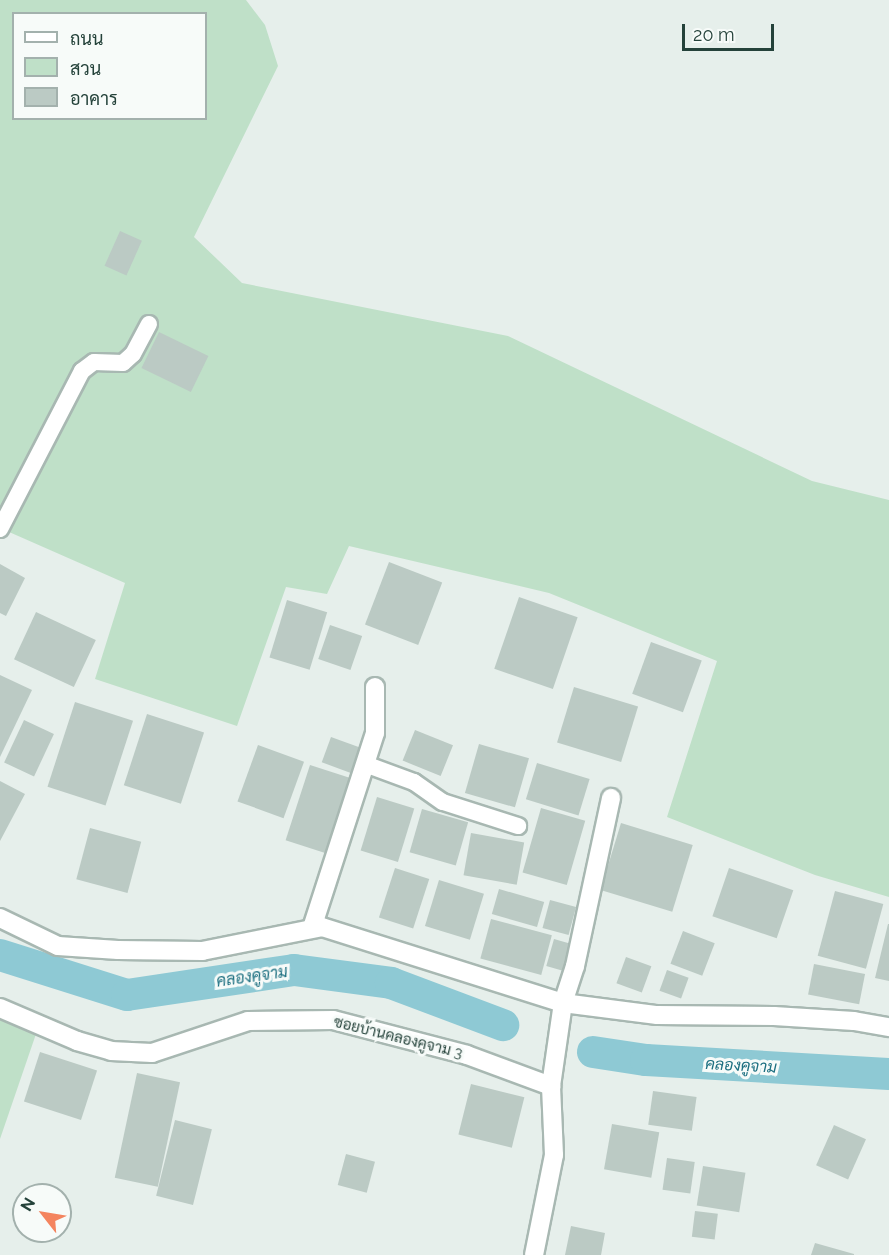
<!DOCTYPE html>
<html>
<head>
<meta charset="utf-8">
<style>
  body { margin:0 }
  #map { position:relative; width:889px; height:1255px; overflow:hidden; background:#e6efeb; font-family:Raleway,Sarabun,sans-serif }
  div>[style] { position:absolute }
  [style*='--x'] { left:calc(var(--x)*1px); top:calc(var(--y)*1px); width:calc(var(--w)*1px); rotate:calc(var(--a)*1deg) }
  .green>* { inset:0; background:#bfe0c8 }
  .canal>* { height:32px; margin:-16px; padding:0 16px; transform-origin:16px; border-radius:16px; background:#8ec9d4 }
  .building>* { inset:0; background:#bbcac4; transform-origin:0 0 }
  .roads { filter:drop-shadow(2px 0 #a8b8b2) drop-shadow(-2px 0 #a8b8b2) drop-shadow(0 2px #a8b8b2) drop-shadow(0 -2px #a8b8b2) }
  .service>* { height:16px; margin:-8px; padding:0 8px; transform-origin:8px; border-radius:8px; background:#fff }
  .minor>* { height:18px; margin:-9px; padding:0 9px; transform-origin:9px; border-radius:9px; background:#fff }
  span { translate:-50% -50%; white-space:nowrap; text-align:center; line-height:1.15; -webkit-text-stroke:6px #f7fbf9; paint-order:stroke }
  .street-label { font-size:15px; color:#24423a }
  .water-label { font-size:16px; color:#1c6f80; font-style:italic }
  .legend { position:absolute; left:12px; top:12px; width:195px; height:108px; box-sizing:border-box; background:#f7fbf9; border:2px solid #a3b1ad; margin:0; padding:8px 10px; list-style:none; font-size:18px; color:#24423a }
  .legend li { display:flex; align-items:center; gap:12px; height:30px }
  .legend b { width:30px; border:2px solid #a3b1ad }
  .north { position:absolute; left:12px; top:1183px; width:60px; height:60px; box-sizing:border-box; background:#f7fbf9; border:2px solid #a3b1ad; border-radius:50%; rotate:301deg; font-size:16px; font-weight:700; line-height:24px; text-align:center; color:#24423a }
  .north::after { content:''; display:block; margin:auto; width:21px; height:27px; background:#f4845f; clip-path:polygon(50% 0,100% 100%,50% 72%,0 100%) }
  .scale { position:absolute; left:682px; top:24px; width:92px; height:27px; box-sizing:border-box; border:3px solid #24423a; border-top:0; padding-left:8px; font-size:18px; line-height:21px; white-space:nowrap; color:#24423a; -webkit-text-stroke:4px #f7fbf9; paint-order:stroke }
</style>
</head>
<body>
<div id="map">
  <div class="green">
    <i style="clip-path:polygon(evenodd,0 0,246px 0,265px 25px,278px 66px,194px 237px,242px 283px,508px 336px,812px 481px,889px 500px,889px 897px,815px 875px,667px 817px,717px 661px,549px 593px,349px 546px,327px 594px,286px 587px,237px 726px,95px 679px,125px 583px,0 528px,0 0,14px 14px,206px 14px,206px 118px,14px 118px,14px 14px)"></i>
    <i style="clip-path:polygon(0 1014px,37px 1031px,0 1139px)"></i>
  </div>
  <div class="canal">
    <i style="--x:0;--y:955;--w:133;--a:17.5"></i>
    <i style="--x:127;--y:995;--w:169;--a:-8.5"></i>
    <i style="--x:294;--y:970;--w:98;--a:7.6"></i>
    <i style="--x:391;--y:983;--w:120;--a:20.6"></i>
    <i style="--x:593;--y:1052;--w:54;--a:8.6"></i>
    <i style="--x:646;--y:1060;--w:243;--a:3.3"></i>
  </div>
  <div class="building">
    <i style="left:120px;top:231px;width:24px;height:38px;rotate:24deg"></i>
    <i style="left:159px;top:332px;width:55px;height:40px;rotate:26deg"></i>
    <i style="left:389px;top:562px;width:57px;height:67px;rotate:21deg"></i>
    <i style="clip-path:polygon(0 564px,25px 578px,6px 616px,0 613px)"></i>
    <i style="left:519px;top:597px;width:62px;height:76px;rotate:19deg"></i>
    <i style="left:287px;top:600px;width:42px;height:60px;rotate:17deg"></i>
    <i style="left:36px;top:612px;width:66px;height:52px;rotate:25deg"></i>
    <i style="left:330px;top:625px;width:34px;height:36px;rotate:19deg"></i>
    <i style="left:651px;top:642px;width:54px;height:55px;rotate:20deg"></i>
    <i style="clip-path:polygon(0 675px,32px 690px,0 757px)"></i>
    <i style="left:574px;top:687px;width:67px;height:58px;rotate:17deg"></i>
    <i style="left:75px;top:702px;width:61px;height:89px;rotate:18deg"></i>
    <i style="left:147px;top:714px;width:60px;height:75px;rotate:18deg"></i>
    <i style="left:24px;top:720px;width:33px;height:47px;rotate:25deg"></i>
    <i style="left:415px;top:730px;width:41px;height:33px;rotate:22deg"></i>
    <i style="left:331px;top:737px;width:33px;height:27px;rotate:20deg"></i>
    <i style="left:479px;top:744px;width:52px;height:51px;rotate:16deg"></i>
    <i style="left:258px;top:745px;width:49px;height:60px;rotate:20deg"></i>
    <i style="left:537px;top:763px;width:55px;height:38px;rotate:17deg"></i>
    <i style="left:310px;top:765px;width:44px;height:79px;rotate:18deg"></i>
    <i style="clip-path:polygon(0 781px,25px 794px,0 841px)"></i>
    <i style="left:377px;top:797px;width:39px;height:56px;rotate:17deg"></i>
    <i style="left:541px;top:808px;width:46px;height:67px;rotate:16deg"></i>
    <i style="left:422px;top:809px;width:48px;height:45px;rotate:16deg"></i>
    <i style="left:621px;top:823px;width:75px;height:70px;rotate:17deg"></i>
    <i style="left:90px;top:828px;width:53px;height:53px;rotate:15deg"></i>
    <i style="left:471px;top:833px;width:54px;height:43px;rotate:10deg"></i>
    <i style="left:395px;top:868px;width:36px;height:52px;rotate:18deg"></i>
    <i style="left:729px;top:868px;width:68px;height:51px;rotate:19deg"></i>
    <i style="left:439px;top:880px;width:47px;height:48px;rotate:17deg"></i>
    <i style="left:499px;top:889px;width:47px;height:26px;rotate:16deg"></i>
    <i style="left:835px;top:891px;width:50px;height:67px;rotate:15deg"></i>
    <i style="left:550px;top:900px;width:27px;height:29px;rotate:15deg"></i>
    <i style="left:491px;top:919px;width:63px;height:41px;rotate:15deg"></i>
    <i style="clip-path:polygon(888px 924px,889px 924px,889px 981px,875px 978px)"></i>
    <i style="left:683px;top:931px;width:34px;height:35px;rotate:21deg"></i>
    <i style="left:554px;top:939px;width:19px;height:28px;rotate:16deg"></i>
    <i style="left:626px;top:957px;width:27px;height:28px;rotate:20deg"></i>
    <i style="left:814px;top:964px;width:52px;height:31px;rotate:11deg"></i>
    <i style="left:667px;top:970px;width:23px;height:22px;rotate:20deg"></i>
    <i style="left:40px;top:1052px;width:60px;height:52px;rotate:18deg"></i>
    <i style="left:137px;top:1073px;width:44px;height:107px;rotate:12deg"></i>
    <i style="left:471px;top:1084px;width:55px;height:52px;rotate:14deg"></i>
    <i style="left:653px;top:1091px;width:44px;height:34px;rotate:8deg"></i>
    <i style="left:175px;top:1120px;width:38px;height:78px;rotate:14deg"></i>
    <i style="left:612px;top:1124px;width:48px;height:46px;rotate:10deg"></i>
    <i style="left:834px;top:1125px;width:35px;height:44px;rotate:24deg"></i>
    <i style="left:346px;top:1154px;width:30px;height:32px;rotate:15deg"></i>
    <i style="left:667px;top:1158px;width:28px;height:32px;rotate:8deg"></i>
    <i style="left:703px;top:1166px;width:43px;height:40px;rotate:9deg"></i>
    <i style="left:695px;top:1211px;width:23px;height:26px;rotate:7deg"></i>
    <i style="clip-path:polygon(571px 1226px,605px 1233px,601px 1255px,565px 1255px)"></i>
    <i style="clip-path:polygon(815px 1243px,854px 1254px,854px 1255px,811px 1255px)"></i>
  </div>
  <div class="roads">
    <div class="service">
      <i style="--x:0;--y:529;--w:178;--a:-62.6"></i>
      <i style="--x:82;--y:371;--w:15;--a:-37"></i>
      <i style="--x:94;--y:362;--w:29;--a:2"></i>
      <i style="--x:123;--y:363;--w:13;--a:-42"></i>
      <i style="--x:133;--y:354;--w:34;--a:-62"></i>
      <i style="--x:365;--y:764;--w:52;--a:20.2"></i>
      <i style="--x:414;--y:782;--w:35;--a:35"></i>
      <i style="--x:443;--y:802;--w:79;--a:17.7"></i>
    </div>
    <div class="minor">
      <i style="--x:0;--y:918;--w:64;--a:25.8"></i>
      <i style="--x:58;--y:946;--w:60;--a:3.8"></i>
      <i style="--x:118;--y:950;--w:84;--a:0.7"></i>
      <i style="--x:202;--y:951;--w:122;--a:-11.3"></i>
      <i style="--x:322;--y:927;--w:253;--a:17.5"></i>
      <i style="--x:563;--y:1003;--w:95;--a:7.3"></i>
      <i style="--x:657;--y:1015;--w:117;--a:0.5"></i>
      <i style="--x:774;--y:1016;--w:80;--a:3.6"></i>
      <i style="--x:854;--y:1021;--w:36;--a:10"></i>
      <i style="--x:312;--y:928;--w:205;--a:-72.1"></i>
      <i style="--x:375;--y:733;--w:46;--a:-90"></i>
      <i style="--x:0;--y:1008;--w:84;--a:23.2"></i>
      <i style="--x:77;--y:1041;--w:35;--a:16"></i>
      <i style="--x:111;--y:1051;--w:41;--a:2.8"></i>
      <i style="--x:152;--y:1053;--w:101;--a:-18.4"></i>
      <i style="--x:248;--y:1021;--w:85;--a:-0.7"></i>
      <i style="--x:333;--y:1020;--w:138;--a:14.6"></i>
      <i style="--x:467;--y:1055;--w:90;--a:20.3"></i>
      <i style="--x:534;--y:1255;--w:102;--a:-78.7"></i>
      <i style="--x:554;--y:1155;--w:69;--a:-92.5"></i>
      <i style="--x:551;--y:1086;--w:84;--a:-81.8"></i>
      <i style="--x:563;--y:1003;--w:39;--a:-72"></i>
      <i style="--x:575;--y:966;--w:172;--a:-77.9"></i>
    </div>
  </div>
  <div class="street-label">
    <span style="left:398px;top:1038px;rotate:14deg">ซอยบ้านคลองคูจาม 3</span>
  </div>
  <div class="water-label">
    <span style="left:252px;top:977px;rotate:-8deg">คลองคูจาม</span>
    <span style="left:741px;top:1066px;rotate:3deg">คลองคูจาม</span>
  </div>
  <ul class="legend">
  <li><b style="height:8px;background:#fff"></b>ถนน</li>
  <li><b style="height:16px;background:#bfe0c8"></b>สวน</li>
  <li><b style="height:16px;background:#bbcac4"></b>อาคาร</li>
  </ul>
  <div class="north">N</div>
  <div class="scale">20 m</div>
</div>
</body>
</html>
